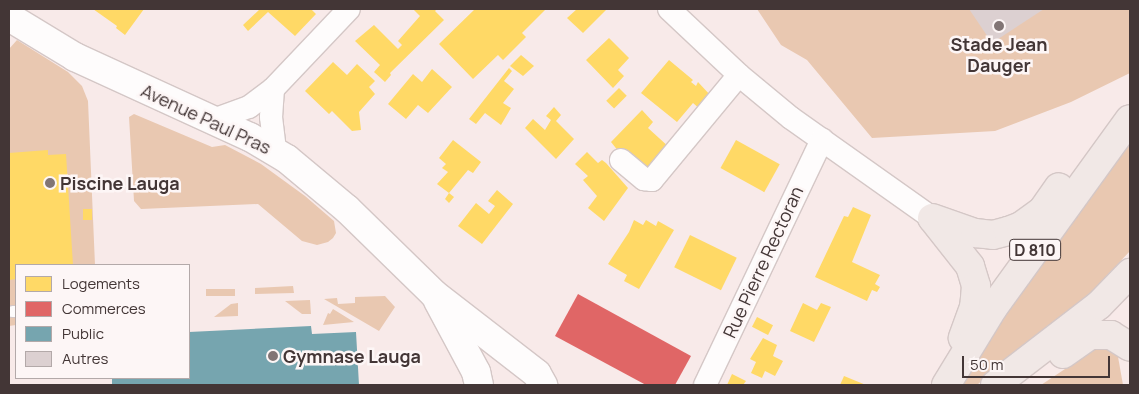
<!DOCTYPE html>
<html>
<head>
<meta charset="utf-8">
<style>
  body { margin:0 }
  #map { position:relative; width:1139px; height:394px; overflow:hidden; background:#f8eae9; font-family:Manrope,sans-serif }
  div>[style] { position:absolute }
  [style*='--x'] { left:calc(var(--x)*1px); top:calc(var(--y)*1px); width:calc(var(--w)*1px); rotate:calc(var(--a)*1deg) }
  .green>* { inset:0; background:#e9c8b1; transform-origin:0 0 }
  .homes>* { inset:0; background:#ffd966; transform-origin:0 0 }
  .shops>* { inset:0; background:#e06666 }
  .public>* { inset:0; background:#76a5af }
  .building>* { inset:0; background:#dcd0d1 }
  .roads { filter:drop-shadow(1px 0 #d4c7c6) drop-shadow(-1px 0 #d4c7c6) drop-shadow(0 1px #d4c7c6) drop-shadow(0 -1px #d4c7c6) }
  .service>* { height:11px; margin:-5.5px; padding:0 5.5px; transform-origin:5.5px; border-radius:5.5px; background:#fefcfc }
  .minor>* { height:22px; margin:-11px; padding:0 11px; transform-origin:11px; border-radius:11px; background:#fefcfc }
  .tertiary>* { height:28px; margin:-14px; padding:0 14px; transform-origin:14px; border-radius:14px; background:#fefcfc }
  .primary>* { height:28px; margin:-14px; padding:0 14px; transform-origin:14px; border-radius:14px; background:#f1e8e6 }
  .dots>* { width:14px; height:14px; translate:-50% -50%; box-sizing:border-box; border:2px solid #fdf6f6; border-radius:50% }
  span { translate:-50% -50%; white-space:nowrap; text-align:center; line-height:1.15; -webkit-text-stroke:5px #fdf6f6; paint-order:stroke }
  .shield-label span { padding:1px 4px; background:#fdf6f6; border:1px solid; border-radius:4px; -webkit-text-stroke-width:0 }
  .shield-label { font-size:16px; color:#433636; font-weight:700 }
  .poi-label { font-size:18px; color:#433636; font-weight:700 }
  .left { translate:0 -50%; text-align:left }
  .street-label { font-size:18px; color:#433636 }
  .frame { position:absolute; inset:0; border:10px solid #433636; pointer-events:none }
  .legend { position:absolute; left:15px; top:264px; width:175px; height:115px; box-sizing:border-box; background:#fdf6f6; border:1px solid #b3a9a9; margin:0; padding:6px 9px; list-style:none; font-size:15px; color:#433636 }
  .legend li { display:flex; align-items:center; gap:10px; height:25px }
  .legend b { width:25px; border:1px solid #b3a9a9 }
  .scale { position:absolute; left:962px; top:356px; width:148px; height:22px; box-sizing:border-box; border:2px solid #433636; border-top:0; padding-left:6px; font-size:15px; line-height:18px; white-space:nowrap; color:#433636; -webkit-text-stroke:4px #fdf6f6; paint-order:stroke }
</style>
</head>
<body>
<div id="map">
  <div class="green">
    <i style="clip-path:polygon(757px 9px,1130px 9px,1130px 73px,1071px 102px,995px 131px,872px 138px,807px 60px,781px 45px)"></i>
    <i style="clip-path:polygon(17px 40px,68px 72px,82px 86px,88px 101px,95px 265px,16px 265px,16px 325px,9px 326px,9px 49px)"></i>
    <i style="clip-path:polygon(134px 114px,212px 147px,225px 145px,261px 164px,305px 196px,334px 221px,336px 233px,333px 238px,328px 242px,317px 245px,302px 241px,258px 204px,141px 209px,134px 201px,129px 117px)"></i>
    <i style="clip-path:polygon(1130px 143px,1130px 251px,1080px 304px,999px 365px,977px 385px,959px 385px,991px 334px)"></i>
    <i style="clip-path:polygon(293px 286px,294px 293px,255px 294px,255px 288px)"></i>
    <i style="left:235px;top:289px;width:7px;height:29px;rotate:90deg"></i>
    <i style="clip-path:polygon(385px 296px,395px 307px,379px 331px,324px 299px,337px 298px,338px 304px,355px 303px,355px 297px)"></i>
    <i style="clip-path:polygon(310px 300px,311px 314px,302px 314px,285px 301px)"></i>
    <i style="clip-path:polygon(238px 303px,238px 316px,214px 317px,231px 304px)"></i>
    <i style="clip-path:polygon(333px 309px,354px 322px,323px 325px,328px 313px,330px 314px)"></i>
    <i style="clip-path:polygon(1107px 341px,1117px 351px,1123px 385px,1041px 385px)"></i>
  </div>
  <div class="homes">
    <i style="clip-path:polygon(93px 9px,144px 9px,125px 35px,116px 28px,117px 26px)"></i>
    <i style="clip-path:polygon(260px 9px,311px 9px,316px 14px,295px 36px,268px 12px,248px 31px,243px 25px)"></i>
    <i style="clip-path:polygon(413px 9px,437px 9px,435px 11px,444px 20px,390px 73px,391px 75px,385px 82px,374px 72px,380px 65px,355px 41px,374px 25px,398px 49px,402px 45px,398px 41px,420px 16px)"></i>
    <i style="clip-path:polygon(475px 9px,546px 9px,522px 33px,526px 37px,503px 60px,498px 55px,473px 79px,439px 44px)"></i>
    <i style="clip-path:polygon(577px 9px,607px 9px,583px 33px,567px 18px)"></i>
    <i style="clip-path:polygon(609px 38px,629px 58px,618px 70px,624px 76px,613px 88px,586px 60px)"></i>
    <i style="clip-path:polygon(521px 55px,534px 66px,523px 76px,510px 66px)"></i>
    <i style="clip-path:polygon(669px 60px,693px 80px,691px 82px,696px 86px,698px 82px,711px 96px,701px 110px,693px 103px,677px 122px,641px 93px)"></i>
    <i style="clip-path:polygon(333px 62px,347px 75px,357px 64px,375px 81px,369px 87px,375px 94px,359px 112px,361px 130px,352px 131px,332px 111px,329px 114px,305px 91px)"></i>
    <i style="clip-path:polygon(509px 68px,512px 71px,504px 81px,514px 89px,503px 103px,511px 108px,501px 125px,485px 113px,476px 124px,469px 119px)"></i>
    <i style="clip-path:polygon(432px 69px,452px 87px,428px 113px,418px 105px,406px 119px,388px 104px,413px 74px,422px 82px)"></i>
    <i style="left:619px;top:88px;width:11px;height:18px;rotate:45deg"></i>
    <i style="clip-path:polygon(554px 107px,561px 115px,556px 121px,574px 139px,556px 159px,525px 128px,533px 119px,545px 130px,551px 120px,546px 116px)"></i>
    <i style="clip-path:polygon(642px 110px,653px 122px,648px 128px,670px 148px,647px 170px,626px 149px,619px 152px,611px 142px)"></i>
    <i style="clip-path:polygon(453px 140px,481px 162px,473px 173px,468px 170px,449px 193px,437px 184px,448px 172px,442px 168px,446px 164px,439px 158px)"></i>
    <i style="left:736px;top:140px;width:50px;height:32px;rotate:29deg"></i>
    <i style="clip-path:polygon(48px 150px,48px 155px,66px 154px,73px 265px,16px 265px,16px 279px,9px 280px,9px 153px)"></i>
    <i style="clip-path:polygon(587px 152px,598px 163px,602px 160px,606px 163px,628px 188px,604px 221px,588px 208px,597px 196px,583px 180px,588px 176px,575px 164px)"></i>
    <i style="clip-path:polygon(497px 190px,513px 204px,482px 244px,458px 226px,476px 203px,489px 214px,495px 206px,488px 201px)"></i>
    <i style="clip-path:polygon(449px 193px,454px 197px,449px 203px,445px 199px)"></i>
    <i style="clip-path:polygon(853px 207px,871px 215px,852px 262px,880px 275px,875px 284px,880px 287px,877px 292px,872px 290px,867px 301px,815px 277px,844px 216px,848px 217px)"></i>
    <i style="left:83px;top:209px;width:9px;height:11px"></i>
    <i style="clip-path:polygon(634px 220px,643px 225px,646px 220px,656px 226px,658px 221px,674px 230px,639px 289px,624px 281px,627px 275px,608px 264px,629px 232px)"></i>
    <i style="left:690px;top:235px;width:52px;height:36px;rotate:26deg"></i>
    <i style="clip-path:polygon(803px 303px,817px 310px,821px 303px,831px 307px,814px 342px,790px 331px)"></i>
    <i style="left:757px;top:317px;width:18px;height:11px;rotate:27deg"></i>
    <i style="clip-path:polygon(763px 338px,777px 345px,773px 356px,783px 361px,775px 376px,765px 371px,762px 378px,751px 373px,756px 362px,750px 359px)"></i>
    <i style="clip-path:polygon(732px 374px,746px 381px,743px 385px,727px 385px)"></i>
    <i style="clip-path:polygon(844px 376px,866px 385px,840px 385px)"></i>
  </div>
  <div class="shops">
    <i style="clip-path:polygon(578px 294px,691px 356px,675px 385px,646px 385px,555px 336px)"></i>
  </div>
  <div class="public">
    <i style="clip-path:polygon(311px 326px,312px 334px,356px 332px,359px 385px,112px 385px,112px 378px,189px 378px,189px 332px)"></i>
  </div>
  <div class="building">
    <i style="clip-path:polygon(969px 9px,1044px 9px,992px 43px)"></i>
  </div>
  <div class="roads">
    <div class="service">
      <i style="--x:12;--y:311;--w:4;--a:0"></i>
    </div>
    <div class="minor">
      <i style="--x:669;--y:9;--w:96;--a:43.3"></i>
      <i style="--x:739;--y:75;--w:67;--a:39.6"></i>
      <i style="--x:791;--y:118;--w:173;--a:35.3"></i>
      <i style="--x:273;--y:89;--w:28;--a:94"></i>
      <i style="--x:271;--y:117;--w:35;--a:83"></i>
      <i style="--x:213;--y:120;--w:38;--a:-20"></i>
      <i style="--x:249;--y:107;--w:30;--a:-37"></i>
      <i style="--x:273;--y:89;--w:110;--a:-46.5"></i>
      <i style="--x:621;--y:160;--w:30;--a:40"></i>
      <i style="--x:644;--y:179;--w:8;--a:7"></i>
      <i style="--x:652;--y:180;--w:136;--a:-50.4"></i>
      <i style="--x:705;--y:385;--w:272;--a:-64.5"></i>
    </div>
    <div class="tertiary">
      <i style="--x:9;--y:17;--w:77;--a:31.2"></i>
      <i style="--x:75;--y:57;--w:192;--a:24.6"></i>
      <i style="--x:250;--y:137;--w:43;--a:30.7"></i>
      <i style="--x:287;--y:159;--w:78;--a:39.8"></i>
      <i style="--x:347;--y:209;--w:122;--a:44.3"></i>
      <i style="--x:434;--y:294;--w:130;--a:37.8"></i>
      <i style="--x:537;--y:374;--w:13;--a:61"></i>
      <i style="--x:438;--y:301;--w:81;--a:61.8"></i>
      <i style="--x:476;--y:372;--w:13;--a:77"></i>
    </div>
    <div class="primary">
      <i style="--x:932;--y:218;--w:46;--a:19.2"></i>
      <i style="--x:975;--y:233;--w:18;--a:6"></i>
      <i style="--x:993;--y:235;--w:16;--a:-15"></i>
      <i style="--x:1008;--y:231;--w:14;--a:-21"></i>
      <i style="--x:1021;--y:226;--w:26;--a:-36"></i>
      <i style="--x:1042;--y:211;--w:29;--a:-55"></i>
      <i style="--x:933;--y:219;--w:60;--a:51.8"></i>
      <i style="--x:970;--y:266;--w:21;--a:73"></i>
      <i style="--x:976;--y:286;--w:21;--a:95"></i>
      <i style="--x:974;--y:307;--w:33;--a:110"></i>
      <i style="--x:1063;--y:354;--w:33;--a:-35"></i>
      <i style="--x:1090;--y:335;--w:21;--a:0"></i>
      <i style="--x:1111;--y:335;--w:22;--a:32"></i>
      <i style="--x:946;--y:385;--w:90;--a:-58.6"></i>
      <i style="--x:993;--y:308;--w:233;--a:-54.1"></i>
      <i style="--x:995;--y:385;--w:131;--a:-37.6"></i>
      <i style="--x:1099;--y:305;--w:45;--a:-45.9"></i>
    </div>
  </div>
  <div class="dots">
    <i style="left:999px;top:26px;background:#827575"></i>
    <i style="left:50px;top:183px;background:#827575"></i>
    <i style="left:273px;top:356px;background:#827575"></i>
  </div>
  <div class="shield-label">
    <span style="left:1035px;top:250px">D 810</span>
  </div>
  <div class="poi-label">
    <span style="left:999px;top:55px">Stade Jean<br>Dauger</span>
    <span class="left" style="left:60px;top:183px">Piscine Lauga</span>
    <span class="left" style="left:283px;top:356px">Gymnase Lauga</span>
  </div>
  <div class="street-label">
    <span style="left:206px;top:119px;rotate:25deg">Avenue Paul Pras</span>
    <span style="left:763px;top:262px;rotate:-65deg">Rue Pierre Rectoran</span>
  </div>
  <div class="frame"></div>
  <ul class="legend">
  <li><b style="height:14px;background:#ffd966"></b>Logements</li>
  <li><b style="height:14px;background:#e06666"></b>Commerces</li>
  <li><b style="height:14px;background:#76a5af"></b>Public</li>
  <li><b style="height:14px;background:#dcd0d1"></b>Autres</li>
  </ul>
  <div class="scale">50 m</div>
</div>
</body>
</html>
